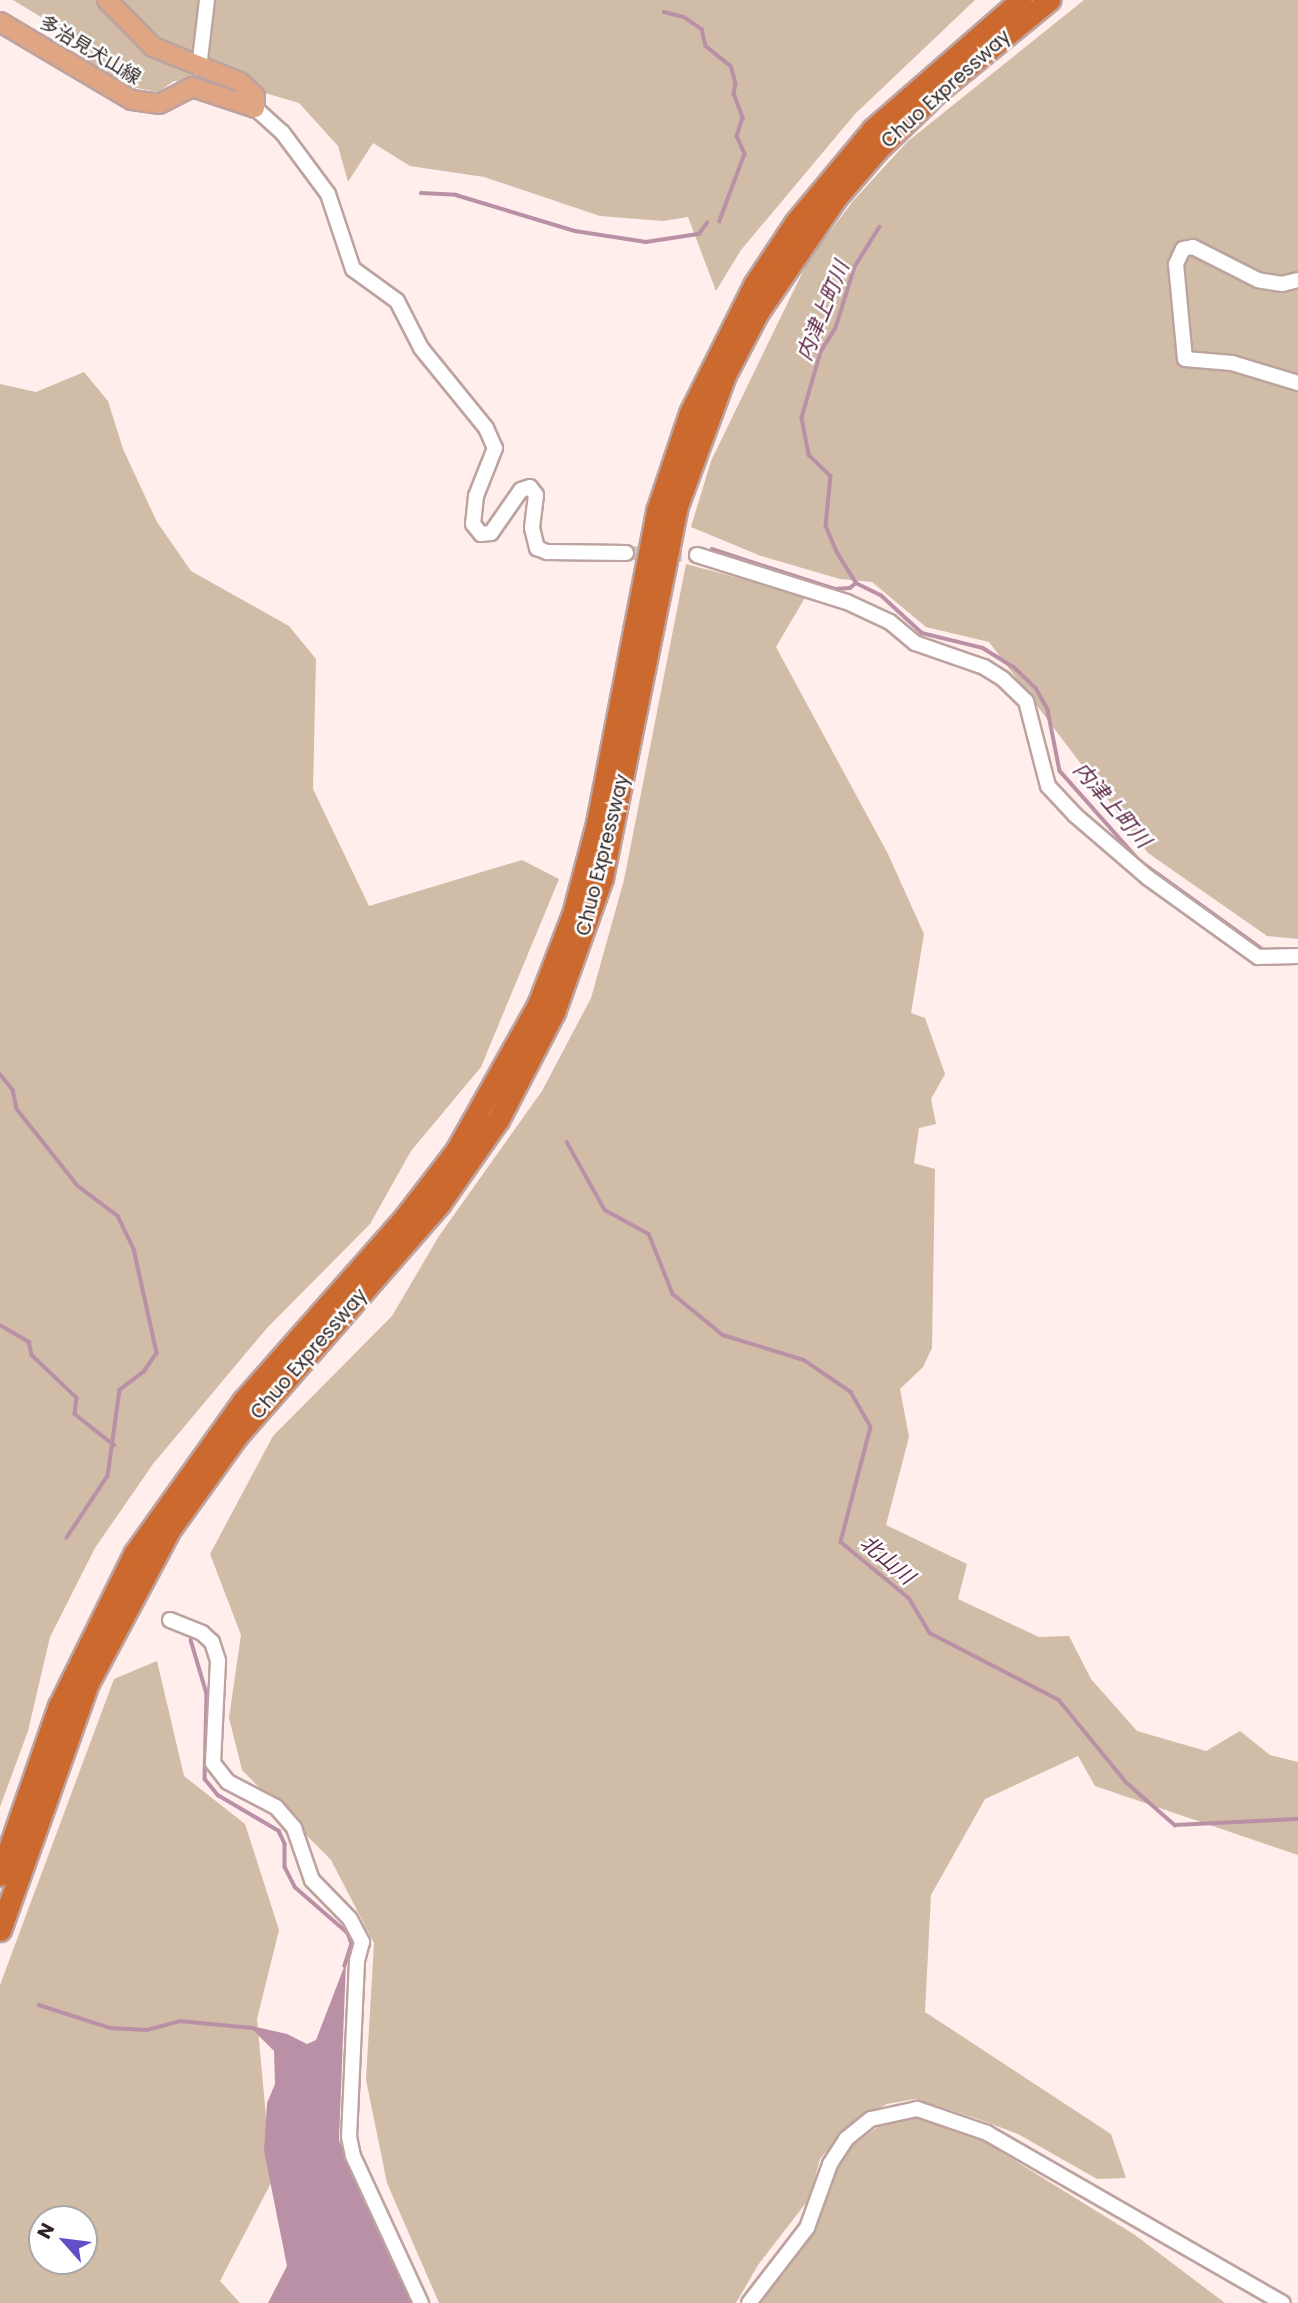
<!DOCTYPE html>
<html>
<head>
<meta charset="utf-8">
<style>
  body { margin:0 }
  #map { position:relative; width:1298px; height:2303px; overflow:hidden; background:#ffeeec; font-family:Poppins,"Noto Sans JP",sans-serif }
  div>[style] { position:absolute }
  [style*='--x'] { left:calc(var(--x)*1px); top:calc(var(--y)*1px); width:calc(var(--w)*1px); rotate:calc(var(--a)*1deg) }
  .green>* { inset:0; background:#d1bca7 }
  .water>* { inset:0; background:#ba90a6 }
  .stream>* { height:3.5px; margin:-1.75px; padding:0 1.75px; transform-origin:1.75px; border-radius:1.75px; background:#ba90a6 }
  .minor-tunnel>* { height:14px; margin-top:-7px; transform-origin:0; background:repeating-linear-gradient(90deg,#d5c6c4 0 14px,transparent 0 21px) }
  .roads { filter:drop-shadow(2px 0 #bda39f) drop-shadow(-2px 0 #bda39f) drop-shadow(0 2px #bda39f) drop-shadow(0 -2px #bda39f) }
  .minor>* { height:14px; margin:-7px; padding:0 7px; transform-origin:7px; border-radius:7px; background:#fff }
  .major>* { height:18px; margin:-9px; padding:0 9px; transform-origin:9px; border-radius:9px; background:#e0a582 }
  .highway>* { height:21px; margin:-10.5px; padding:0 10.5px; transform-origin:10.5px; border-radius:10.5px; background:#cc692e }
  span { translate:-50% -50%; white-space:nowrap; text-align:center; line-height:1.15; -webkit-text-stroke:5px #fff; paint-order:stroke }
  .street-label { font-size:19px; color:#2e2423 }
  .water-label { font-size:21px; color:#5c2745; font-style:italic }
  .north { position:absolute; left:28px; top:2205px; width:70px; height:70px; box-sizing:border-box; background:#fff; border:2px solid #aba7a7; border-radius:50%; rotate:298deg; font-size:19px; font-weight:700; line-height:28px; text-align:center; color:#2e2423 }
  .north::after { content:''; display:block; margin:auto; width:24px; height:32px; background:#634ec7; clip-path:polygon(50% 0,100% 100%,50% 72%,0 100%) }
</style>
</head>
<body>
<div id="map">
  <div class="green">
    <i style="clip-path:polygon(13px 0,975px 0,855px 114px,741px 250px,716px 291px,688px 217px,663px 221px,600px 216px,484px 177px,410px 166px,373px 143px,348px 182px,338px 146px,299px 103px,231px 83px,174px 81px,158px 92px,126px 86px,81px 56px,82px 42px)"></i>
    <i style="clip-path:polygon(1084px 0,1298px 0,1298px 939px,1267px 936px,1148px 853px,989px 642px,926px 627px,872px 582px,840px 579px,761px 556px,691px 527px,711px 461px,808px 261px,853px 201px,907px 142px)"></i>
    <i style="clip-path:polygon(84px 372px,108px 401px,123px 449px,157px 522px,191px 571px,289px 626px,316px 659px,313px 789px,369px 906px,522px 860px,559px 879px,481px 1067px,411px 1151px,370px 1224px,267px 1328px,153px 1464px,95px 1548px,50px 1637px,28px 1731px,0 1807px,0 384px,36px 392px)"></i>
    <i style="clip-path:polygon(686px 564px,806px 596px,776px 647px,888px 854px,924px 934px,911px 1013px,925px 1018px,945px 1074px,931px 1099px,936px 1124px,919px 1128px,914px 1163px,935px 1169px,932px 1348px,923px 1367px,900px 1389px,909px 1437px,886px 1525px,967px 1564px,958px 1599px,1039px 1637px,1069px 1636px,1091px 1679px,1137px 1731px,1206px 1751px,1240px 1731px,1270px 1755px,1298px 1762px,1298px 1855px,1095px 1786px,1078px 1756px,985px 1799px,931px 1895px,925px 2012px,1111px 2134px,1126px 2178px,1097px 2179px,1018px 2134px,981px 2120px,915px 2099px,887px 2104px,851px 2123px,820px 2159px,809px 2199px,758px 2265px,736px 2303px,439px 2303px,387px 2183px,366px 2080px,374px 1943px,331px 1860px,242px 1770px,229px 1718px,241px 1635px,210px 1554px,273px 1436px,392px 1316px,439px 1236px,542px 1091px,591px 998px,624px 880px)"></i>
    <i style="clip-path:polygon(evenodd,157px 1661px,184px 1776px,245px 1824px,279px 1930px,257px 2019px,272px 2181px,220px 2281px,240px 2303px,0 2303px,0 1985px,114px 1679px,157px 1661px,42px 2219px,84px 2219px,84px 2261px,42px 2261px,42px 2219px)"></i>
    <i style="clip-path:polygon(922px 2117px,977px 2137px,1135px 2235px,1225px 2303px,755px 2303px,813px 2227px,836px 2165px,849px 2147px,885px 2122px)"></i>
  </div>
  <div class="water">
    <i style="clip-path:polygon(346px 1962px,339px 2140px,414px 2303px,268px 2303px,287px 2266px,264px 2151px,267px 2103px,275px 2084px,274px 2051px,248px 2025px,287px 2034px,307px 2044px,316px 2040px)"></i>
  </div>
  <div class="stream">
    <i style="--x:664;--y:12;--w:21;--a:14"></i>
    <i style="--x:684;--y:17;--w:22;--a:34"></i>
    <i style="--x:702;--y:29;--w:17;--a:77"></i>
    <i style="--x:706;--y:46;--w:32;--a:39"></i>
    <i style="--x:731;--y:66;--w:18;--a:74"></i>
    <i style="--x:736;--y:83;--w:11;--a:100"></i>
    <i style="--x:734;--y:94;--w:26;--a:69"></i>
    <i style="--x:743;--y:118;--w:19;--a:108"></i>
    <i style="--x:737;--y:136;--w:20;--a:66"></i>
    <i style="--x:745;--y:154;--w:72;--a:110.5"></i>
    <i style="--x:421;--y:193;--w:35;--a:3"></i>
    <i style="--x:456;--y:195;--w:124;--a:16.8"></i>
    <i style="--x:575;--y:231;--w:72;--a:8.8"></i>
    <i style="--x:646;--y:242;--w:54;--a:-8.6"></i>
    <i style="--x:699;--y:234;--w:14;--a:-54"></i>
    <i style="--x:880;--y:227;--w:47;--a:122"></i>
    <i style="--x:855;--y:267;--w:64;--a:107.3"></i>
    <i style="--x:836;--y:328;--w:28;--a:122"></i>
    <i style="--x:821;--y:352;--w:69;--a:106.1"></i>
    <i style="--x:802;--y:418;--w:38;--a:79"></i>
    <i style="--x:809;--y:455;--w:30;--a:44"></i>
    <i style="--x:831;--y:476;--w:50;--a:95.7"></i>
    <i style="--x:826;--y:526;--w:28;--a:67"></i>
    <i style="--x:837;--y:552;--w:36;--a:58"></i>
    <i style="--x:856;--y:583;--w:28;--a:26"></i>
    <i style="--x:881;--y:595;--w:56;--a:42.8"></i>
    <i style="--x:922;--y:633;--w:63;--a:13.8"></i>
    <i style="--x:983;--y:648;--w:36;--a:32"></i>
    <i style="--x:1014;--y:667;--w:30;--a:44"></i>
    <i style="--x:1036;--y:688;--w:25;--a:61"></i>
    <i style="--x:1048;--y:710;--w:62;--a:78.9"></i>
    <i style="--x:1060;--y:771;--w:120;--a:48.4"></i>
    <i style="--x:1140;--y:861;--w:153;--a:35.7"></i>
    <i style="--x:712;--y:549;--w:129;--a:18"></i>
    <i style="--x:835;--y:589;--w:15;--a:-4"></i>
    <i style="--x:850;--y:588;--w:8;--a:-40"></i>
    <i style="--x:0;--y:1074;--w:21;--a:51"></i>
    <i style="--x:13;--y:1090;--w:19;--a:78"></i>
    <i style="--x:17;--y:1109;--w:98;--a:51.6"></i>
    <i style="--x:78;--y:1186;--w:50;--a:36.9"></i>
    <i style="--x:118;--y:1216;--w:37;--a:64"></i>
    <i style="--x:134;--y:1249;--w:107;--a:77.5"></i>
    <i style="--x:157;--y:1353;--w:23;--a:124"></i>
    <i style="--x:144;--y:1372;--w:30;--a:143"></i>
    <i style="--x:120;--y:1390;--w:87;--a:97.9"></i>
    <i style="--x:108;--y:1476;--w:74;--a:123.5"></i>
    <i style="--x:567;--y:1142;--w:78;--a:60.8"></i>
    <i style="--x:605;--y:1210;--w:50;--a:28.6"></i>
    <i style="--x:649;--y:1234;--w:65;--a:68.2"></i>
    <i style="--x:673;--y:1294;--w:65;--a:39.4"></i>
    <i style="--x:723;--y:1335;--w:85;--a:17.2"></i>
    <i style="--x:804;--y:1360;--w:57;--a:34.2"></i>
    <i style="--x:851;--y:1392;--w:40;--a:60.3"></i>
    <i style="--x:871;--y:1427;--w:119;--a:104.6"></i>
    <i style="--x:841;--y:1542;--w:88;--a:39.5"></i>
    <i style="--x:909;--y:1598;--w:41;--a:59"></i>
    <i style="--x:930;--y:1633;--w:145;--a:27.4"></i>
    <i style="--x:1059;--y:1700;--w:107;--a:50.7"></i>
    <i style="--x:1127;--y:1783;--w:64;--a:41.2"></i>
    <i style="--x:1175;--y:1825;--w:123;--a:-2.8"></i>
    <i style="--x:0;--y:1325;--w:34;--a:30"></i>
    <i style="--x:29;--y:1342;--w:13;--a:77"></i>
    <i style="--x:32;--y:1355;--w:62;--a:43.7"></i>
    <i style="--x:77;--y:1398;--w:16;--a:97"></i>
    <i style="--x:75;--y:1414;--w:50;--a:38.5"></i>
    <i style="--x:191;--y:1640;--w:56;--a:73.5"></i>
    <i style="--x:207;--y:1694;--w:85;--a:91.3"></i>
    <i style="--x:205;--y:1779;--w:21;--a:51"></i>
    <i style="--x:218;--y:1795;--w:71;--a:30.5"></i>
    <i style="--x:279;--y:1831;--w:14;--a:65"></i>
    <i style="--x:285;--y:1844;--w:23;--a:90"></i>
    <i style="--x:285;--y:1867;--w:22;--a:63"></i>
    <i style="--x:295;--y:1887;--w:70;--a:41"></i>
    <i style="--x:348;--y:1933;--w:12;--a:70"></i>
    <i style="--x:352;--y:1944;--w:23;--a:108"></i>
    <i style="--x:39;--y:2005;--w:75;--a:17.9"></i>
    <i style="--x:110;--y:2028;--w:37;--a:3"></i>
    <i style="--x:147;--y:2030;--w:34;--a:-15"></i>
    <i style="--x:180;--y:2021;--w:72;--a:5.6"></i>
  </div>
  <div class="minor-tunnel">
    <i style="--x:626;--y:553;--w:71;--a:1.6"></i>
  </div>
  <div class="roads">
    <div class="minor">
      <i style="--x:199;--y:68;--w:68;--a:-83.3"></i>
      <i style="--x:255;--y:108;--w:36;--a:42"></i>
      <i style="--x:282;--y:132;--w:77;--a:53.4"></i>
      <i style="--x:328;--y:194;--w:79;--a:71.6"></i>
      <i style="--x:353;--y:269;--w:54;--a:36"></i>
      <i style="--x:397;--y:301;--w:53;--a:62.9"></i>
      <i style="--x:421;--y:348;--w:103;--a:50.9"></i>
      <i style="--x:486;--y:428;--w:22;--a:66"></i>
      <i style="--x:495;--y:448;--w:52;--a:111.6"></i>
      <i style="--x:476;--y:496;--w:28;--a:96"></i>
      <i style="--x:473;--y:524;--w:13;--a:51"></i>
      <i style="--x:481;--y:534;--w:10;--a:-6"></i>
      <i style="--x:491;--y:533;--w:52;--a:-55.1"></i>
      <i style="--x:521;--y:490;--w:9;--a:-18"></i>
      <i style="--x:530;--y:487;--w:10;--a:53"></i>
      <i style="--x:536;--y:495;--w:33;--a:97"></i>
      <i style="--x:532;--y:528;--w:21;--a:76"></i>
      <i style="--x:537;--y:548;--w:11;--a:22"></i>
      <i style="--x:547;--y:552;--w:79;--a:0.7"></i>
      <i style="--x:1298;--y:280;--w:16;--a:166"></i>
      <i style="--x:1282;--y:284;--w:24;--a:-171"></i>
      <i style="--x:1258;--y:280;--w:73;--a:-153.1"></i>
      <i style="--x:1193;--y:247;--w:10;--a:169"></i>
      <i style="--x:1183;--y:249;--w:17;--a:115"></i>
      <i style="--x:1176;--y:264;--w:95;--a:84.6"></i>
      <i style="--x:1185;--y:359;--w:47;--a:4.9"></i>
      <i style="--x:1232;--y:363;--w:69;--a:16.9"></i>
      <i style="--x:697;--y:555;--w:157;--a:17.4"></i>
      <i style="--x:847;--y:602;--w:47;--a:24.9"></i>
      <i style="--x:890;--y:622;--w:33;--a:40"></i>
      <i style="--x:915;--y:643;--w:73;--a:19.2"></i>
      <i style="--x:984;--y:667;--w:22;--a:32"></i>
      <i style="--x:1003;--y:679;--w:32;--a:44"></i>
      <i style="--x:1026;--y:701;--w:88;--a:75.5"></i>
      <i style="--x:1048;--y:786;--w:40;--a:47"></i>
      <i style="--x:1075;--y:815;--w:95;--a:40.7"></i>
      <i style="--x:1147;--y:877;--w:137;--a:35.8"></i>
      <i style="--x:1258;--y:957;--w:40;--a:-1.4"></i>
      <i style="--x:170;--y:1620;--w:35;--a:22"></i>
      <i style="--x:202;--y:1633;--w:13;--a:42"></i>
      <i style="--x:212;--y:1642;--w:20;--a:72"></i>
      <i style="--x:218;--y:1661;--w:102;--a:92.8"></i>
      <i style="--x:213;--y:1763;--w:24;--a:52"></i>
      <i style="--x:228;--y:1782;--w:54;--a:27.5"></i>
      <i style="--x:276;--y:1807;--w:28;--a:49"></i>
      <i style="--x:294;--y:1828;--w:55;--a:70.9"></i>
      <i style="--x:312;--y:1880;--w:54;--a:45.7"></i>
      <i style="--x:350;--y:1919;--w:26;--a:62"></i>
      <i style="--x:362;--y:1942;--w:20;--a:105"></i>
      <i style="--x:357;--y:1961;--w:176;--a:92.6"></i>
      <i style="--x:349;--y:2137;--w:19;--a:78"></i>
      <i style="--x:353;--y:2156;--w:162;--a:65.2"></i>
      <i style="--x:749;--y:2303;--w:95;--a:-52.3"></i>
      <i style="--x:807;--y:2228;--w:68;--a:-70.2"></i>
      <i style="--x:830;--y:2164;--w:30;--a:-57"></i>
      <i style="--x:846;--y:2139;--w:32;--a:-39"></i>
      <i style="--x:871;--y:2119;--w:47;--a:-12.3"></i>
      <i style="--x:917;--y:2109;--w:74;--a:18.9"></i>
      <i style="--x:987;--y:2133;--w:341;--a:29.9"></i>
    </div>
    <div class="major">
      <i style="--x:0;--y:22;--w:153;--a:30.6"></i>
      <i style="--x:132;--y:100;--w:27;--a:8"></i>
      <i style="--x:159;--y:104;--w:37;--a:-27"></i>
      <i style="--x:192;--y:87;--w:66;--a:18.4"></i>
      <i style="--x:255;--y:108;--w:12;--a:-90"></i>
      <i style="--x:255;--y:96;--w:21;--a:-137"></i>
      <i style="--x:240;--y:82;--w:94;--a:-158.1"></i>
      <i style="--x:153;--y:47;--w:66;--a:-134.4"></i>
    </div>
    <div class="highway">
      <i style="--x:0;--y:1875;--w:179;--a:-70.8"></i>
      <i style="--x:59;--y:1706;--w:169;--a:-63.7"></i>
      <i style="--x:134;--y:1554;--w:188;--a:-54.5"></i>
      <i style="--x:243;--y:1401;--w:245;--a:-48.6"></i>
      <i style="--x:405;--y:1217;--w:83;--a:-52.3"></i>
      <i style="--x:456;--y:1151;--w:167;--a:-60.7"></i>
      <i style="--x:538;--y:1005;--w:97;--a:-69"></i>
      <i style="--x:573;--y:914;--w:94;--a:-75.2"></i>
      <i style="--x:597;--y:823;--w:318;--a:-79.1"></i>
      <i style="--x:657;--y:511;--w:103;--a:-71.4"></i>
      <i style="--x:690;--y:413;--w:143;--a:-63.4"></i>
      <i style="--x:754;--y:285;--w:74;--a:-56.5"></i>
      <i style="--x:795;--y:223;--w:122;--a:-50.3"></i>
      <i style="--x:873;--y:129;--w:196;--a:-41.1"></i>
      <i style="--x:0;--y:1930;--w:260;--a:-70.4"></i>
      <i style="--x:87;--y:1685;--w:177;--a:-62"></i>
      <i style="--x:170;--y:1529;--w:113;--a:-54.3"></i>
      <i style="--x:236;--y:1437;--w:310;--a:-48.9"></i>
      <i style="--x:440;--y:1203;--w:101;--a:-55.1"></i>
      <i style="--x:498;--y:1120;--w:122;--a:-62.6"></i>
      <i style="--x:554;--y:1012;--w:142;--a:-70.3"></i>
      <i style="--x:602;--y:878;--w:379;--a:-78.6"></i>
      <i style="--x:677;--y:506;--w:140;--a:-69.9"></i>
      <i style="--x:725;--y:375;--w:71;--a:-62.4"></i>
      <i style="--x:758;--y:312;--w:137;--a:-55.7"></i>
      <i style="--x:835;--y:199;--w:65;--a:-49.4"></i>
      <i style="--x:877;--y:150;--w:85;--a:-44"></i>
      <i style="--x:938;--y:91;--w:144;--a:-39.3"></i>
    </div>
  </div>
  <div class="street-label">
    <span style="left:90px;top:50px;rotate:31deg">多治見犬山線</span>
    <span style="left:946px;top:89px;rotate:-42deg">Chuo Expressway</span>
    <span style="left:603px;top:855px;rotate:-76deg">Chuo Expressway</span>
    <span style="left:309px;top:1354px;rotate:-49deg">Chuo Expressway</span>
  </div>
  <div class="water-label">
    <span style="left:823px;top:311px;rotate:-68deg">内津上町川</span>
    <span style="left:1112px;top:805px;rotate:49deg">内津上町川</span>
    <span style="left:887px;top:1560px;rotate:40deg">北山川</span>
  </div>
  <div class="north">N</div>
</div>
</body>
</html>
